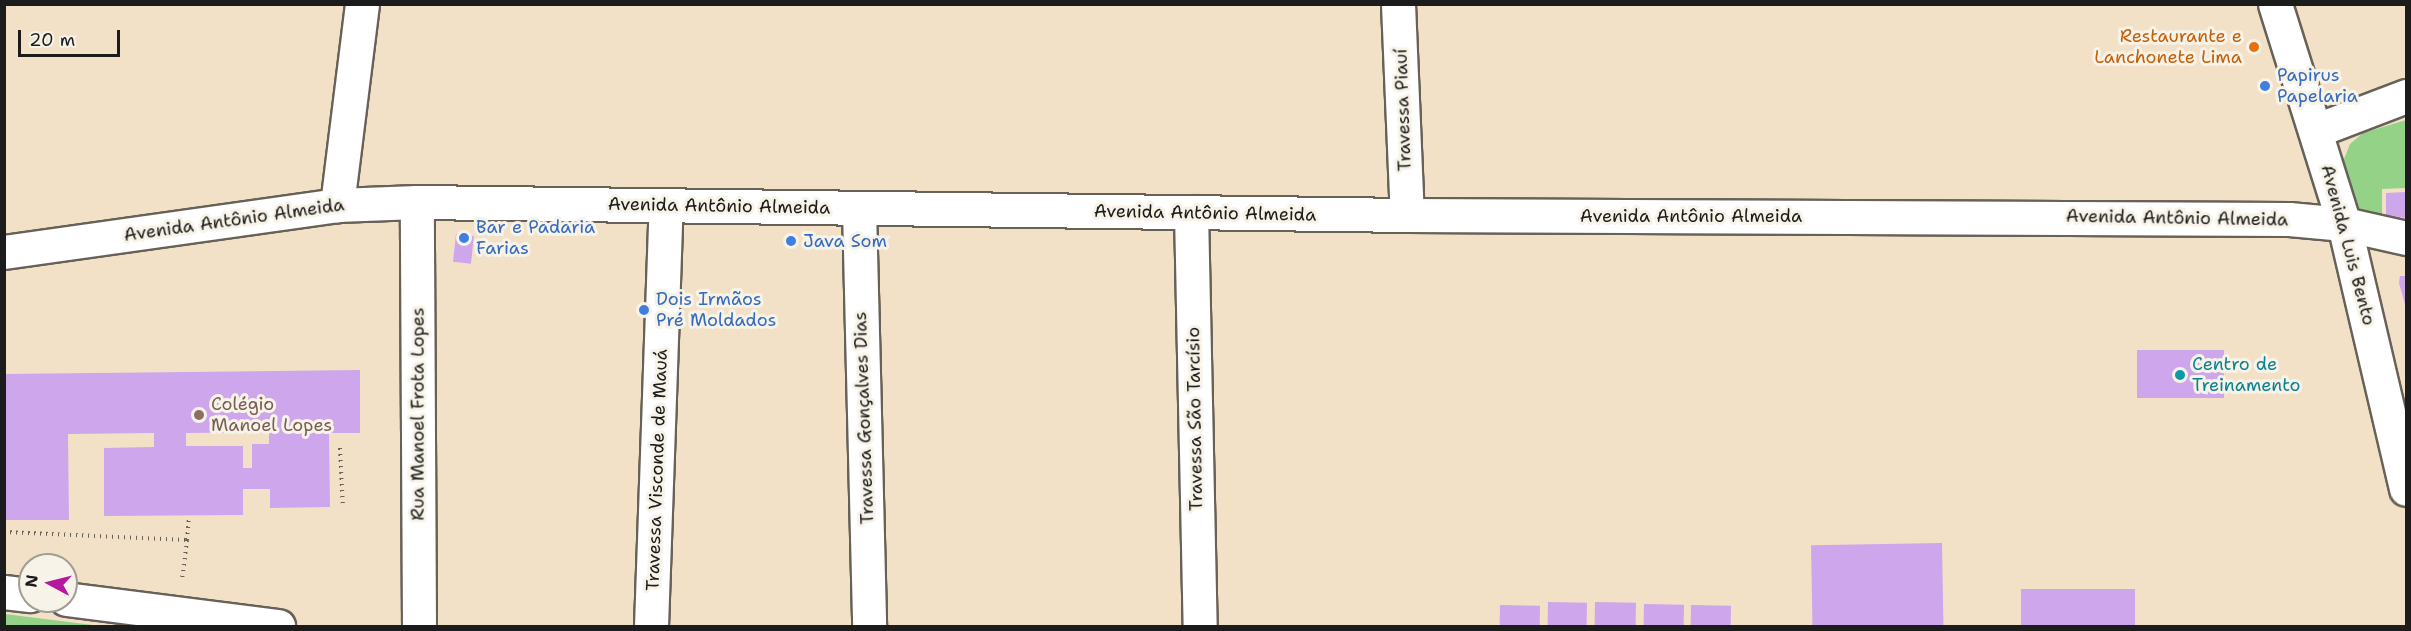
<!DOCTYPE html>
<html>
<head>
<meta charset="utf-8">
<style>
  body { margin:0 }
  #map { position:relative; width:2411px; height:631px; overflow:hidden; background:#f3e1c7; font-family:"Shantell Sans",sans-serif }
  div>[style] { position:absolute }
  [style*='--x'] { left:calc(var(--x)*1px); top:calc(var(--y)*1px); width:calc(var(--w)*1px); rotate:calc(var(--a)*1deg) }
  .green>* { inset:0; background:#94d287 }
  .building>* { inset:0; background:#cda6eb; transform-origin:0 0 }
  .path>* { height:4px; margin-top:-2px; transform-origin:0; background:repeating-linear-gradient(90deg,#676158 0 1.5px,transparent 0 6px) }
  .roads { filter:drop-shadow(2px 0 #676158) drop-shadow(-2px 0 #676158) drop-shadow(0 2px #676158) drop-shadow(0 -2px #676158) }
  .minor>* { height:33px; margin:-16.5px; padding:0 16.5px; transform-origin:16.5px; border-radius:16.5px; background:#fff }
  .tertiary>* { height:33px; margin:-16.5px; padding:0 16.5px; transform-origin:16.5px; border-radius:16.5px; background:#fff }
  .dots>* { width:16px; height:16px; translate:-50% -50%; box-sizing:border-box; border:3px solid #f7f3e8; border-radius:50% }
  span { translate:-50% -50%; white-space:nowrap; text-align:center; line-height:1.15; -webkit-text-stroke:6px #f7f3e8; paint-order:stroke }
  .food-label { font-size:18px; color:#c56008 }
  .right { translate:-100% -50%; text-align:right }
  .shop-label { font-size:18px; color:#366cbe }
  .left { translate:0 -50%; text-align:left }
  .street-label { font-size:18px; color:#1c1c1c }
  .culture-label { font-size:18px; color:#0d838f }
  .education-label { font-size:18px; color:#785e54 }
  .frame { position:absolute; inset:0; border:6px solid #1c1c1c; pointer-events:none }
  .north { position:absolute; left:18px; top:553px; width:60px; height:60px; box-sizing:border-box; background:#f7f3e8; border:2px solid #9f9d96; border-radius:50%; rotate:277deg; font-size:16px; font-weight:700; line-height:24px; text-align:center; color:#1c1c1c }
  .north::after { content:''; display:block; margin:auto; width:21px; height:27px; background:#b5179e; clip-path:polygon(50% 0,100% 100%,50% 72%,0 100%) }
  .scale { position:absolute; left:18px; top:30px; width:102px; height:27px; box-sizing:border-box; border:3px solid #1c1c1c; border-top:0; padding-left:8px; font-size:18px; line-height:21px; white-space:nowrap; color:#1c1c1c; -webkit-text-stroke:4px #f7f3e8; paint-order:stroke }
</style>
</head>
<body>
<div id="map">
  <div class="green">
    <i style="clip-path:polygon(2406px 120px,2406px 188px,2382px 189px,2382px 224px,2366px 216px,2353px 201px,2342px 164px,2350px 144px,2363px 133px)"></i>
    <i style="clip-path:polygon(4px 614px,5px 614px,101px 626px,5px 626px)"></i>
  </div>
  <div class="building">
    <i style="clip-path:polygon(2406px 192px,2406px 218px,2386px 215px,2386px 193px)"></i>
    <i style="left:456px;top:234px;width:18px;height:28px;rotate:6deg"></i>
    <i style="clip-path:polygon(2400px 276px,2406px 276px,2406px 308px,2399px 283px)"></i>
    <i style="left:2224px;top:350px;width:48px;height:87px;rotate:90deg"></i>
    <i style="clip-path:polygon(evenodd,360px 370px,360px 433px,329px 433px,330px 507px,270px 508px,270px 489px,243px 489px,243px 515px,104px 516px,104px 448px,154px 447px,154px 433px,68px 434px,69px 520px,6px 520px,4px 374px,360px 370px,269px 432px,269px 444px,252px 444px,252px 468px,243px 468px,243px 446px,186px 446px,186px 433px,269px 432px)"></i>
    <i style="left:1942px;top:543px;width:83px;height:131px;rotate:89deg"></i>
    <i style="left:2021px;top:589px;width:114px;height:37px"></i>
    <i style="left:1548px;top:602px;width:39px;height:24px;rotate:1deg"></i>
    <i style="left:1595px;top:602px;width:41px;height:24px;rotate:1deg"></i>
    <i style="left:1644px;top:604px;width:40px;height:22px;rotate:1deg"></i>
    <i style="left:1500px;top:605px;width:40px;height:21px;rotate:1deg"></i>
    <i style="left:1691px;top:605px;width:40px;height:21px;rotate:1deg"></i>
  </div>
  <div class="path">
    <i style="--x:340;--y:448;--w:60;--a:87.1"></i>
    <i style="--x:4;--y:532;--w:183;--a:2.5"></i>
    <i style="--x:187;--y:540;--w:40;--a:97.1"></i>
    <i style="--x:187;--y:540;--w:23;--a:-85"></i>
  </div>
  <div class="roads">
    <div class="minor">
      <i style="--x:1398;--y:4;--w:211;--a:87.6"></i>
      <i style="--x:2275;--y:4;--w:231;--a:72.6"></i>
      <i style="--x:2344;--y:224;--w:272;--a:76.8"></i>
      <i style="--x:2317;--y:130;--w:95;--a:-20.9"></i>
      <i style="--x:859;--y:209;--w:417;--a:88.6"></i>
      <i style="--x:1191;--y:212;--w:414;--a:88.8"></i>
      <i style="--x:4;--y:252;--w:336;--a:-8"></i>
      <i style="--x:4;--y:592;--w:26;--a:7"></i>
      <i style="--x:66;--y:599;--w:214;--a:7.3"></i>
      <i style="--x:419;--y:626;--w:424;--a:-90.3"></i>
      <i style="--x:417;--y:202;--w:990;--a:0.75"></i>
      <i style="--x:1407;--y:215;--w:882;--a:0.26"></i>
      <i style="--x:2289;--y:219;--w:55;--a:5.2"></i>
      <i style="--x:2344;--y:224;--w:64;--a:12.7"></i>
      <i style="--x:651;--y:626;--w:421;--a:-88"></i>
    </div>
    <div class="tertiary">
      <i style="--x:362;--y:4;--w:203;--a:97.1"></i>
      <i style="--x:337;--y:205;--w:80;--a:-2.1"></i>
    </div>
  </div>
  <div class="dots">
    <i style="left:2254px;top:47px;background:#e8710a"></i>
    <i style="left:2265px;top:86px;background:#3f7fe0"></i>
    <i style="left:464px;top:238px;background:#3f7fe0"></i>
    <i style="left:791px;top:241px;background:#3f7fe0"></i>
    <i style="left:644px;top:310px;background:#3f7fe0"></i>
    <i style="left:2180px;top:375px;background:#0f9aa8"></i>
    <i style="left:199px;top:415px;background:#8d6e63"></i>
  </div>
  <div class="food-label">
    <span class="right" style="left:2242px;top:47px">Restaurante e<br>Lanchonete Lima</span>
  </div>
  <div class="shop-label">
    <span class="left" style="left:2277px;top:86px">Papirus<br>Papelaria</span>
    <span class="left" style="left:476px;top:238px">Bar e Padaria<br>Farias</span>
    <span class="left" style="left:803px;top:241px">Java Som</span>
    <span class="left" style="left:656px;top:310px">Dois Irmãos<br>Pré Moldados</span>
  </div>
  <div class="street-label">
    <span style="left:1403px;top:110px;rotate:-92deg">Travessa Piauí</span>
    <span style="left:719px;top:206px;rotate:1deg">Avenida Antônio Almeida</span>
    <span style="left:1205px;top:213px;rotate:1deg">Avenida Antônio Almeida</span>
    <span style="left:1691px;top:216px">Avenida Antônio Almeida</span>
    <span style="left:2177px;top:218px;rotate:1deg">Avenida Antônio Almeida</span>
    <span style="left:234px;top:220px;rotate:-8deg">Avenida Antônio Almeida</span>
    <span style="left:2348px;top:245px;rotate:75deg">Avenida Luis Bento</span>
    <span style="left:418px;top:414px;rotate:-90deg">Rua Manoel Frota Lopes</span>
    <span style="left:864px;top:418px;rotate:-92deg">Travessa Gonçalves Dias</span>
    <span style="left:1195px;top:419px;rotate:-91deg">Travessa São Tarcísio</span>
    <span style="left:657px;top:470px;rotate:-88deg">Travessa Visconde de Mauá</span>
  </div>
  <div class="culture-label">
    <span class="left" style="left:2192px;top:375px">Centro de<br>Treinamento</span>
  </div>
  <div class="education-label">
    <span class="left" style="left:211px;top:415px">Colégio<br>Manoel Lopes</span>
  </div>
  <div class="frame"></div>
  <div class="north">N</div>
  <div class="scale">20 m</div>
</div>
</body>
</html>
